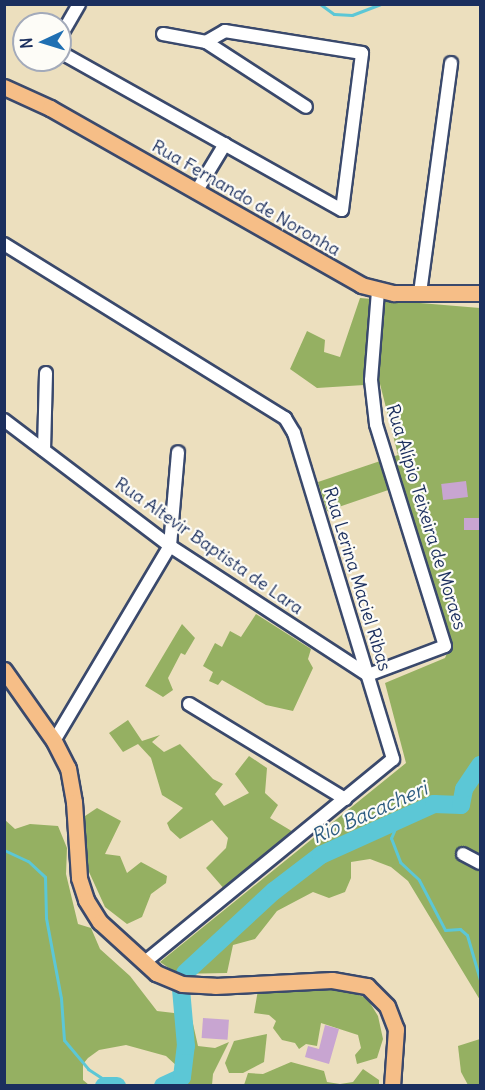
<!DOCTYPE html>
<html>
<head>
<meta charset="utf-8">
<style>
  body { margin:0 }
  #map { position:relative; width:485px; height:1090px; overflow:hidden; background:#ecdfbe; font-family:Delius,sans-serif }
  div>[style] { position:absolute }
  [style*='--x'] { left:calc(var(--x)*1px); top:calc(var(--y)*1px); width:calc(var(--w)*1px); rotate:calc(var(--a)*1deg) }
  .forest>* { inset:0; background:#95b062 }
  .stream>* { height:3px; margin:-1.5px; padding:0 1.5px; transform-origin:1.5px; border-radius:1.5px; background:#5cc7d6 }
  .river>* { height:18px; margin:-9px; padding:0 9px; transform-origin:9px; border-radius:9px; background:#5cc7d6 }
  .building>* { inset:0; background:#c8a5d1; transform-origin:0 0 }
  .roads { filter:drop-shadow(2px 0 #3a496c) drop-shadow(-2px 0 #3a496c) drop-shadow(0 2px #3a496c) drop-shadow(0 -2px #3a496c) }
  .minor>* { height:12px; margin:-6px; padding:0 6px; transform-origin:6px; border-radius:6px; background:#fff }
  .major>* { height:15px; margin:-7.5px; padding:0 7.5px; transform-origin:7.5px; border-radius:7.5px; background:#f6be87 }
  span { translate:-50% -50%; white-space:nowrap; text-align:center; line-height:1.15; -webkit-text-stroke:4.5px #fdfcf7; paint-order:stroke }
  .street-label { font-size:18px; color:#1b2f5e }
  .water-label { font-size:20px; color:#2e5d82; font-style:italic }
  .frame { position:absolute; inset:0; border:6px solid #1b2f5e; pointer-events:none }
  .north { position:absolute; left:12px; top:12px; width:60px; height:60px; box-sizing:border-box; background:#fdfcf7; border:2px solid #a3aaba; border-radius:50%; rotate:266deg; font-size:16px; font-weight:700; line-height:24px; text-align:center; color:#1b2f5e }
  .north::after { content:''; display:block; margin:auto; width:21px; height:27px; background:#1f6fb2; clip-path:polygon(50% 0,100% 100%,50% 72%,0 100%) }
</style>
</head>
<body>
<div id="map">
  <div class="forest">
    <i style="clip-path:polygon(360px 298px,480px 308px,480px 1000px,408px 881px,391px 867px,370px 859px,351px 862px,351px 878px,345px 892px,329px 898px,313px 892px,277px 911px,255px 939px,233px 945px,227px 973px,178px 974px,160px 962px,406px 763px,385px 683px,445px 658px,451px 644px,400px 486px,327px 511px,318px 482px,398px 455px,380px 384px,317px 388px,290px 369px,307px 331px,325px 340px,324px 352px,340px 357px)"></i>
    <i style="clip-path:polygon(256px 614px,311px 649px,308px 659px,313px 668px,293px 711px,266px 705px,222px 680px,218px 685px,209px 681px,213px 672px,203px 666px,215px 643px,222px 647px,230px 631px,241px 637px)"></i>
    <i style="clip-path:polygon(182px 624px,195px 638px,185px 655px,181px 653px,168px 678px,173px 690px,163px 697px,145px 686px)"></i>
    <i style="clip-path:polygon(128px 720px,142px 741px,160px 735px,152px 742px,164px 752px,180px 744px,213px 779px,223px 784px,215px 794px,224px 806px,249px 793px,235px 774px,249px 756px,267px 768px,265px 793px,278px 805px,270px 818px,295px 833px,226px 891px,206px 868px,226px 848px,228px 838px,212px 820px,180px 839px,170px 830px,167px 823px,183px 808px,162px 795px,151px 758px,138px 744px,123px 752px,109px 733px)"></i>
    <i style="clip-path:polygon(97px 808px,121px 821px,105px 854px,120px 856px,127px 873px,141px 862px,167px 876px,166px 883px,151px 894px,142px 917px,127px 924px,105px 907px,89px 872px,83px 832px,85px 816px)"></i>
    <i style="clip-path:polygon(4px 819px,15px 829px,30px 824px,58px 826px,67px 848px,66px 874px,78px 924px,91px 928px,100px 949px,130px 976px,157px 1011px,191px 1015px,198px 1046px,215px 1048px,229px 1042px,213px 1074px,212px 1085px,176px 1085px,178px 1067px,166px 1056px,126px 1045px,99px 1050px,88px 1058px,83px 1064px,83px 1080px,89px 1085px,5px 1085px)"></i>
    <i style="clip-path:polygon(331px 985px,367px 998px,378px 1016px,383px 1039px,377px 1058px,357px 1064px,355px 1055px,361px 1048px,358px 1035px,321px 1023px,317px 1046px,306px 1044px,299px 1049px,295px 1043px,282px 1040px,273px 1028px,276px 1021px,269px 1015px,254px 1013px,258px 990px)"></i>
    <i style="clip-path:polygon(267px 1034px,264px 1062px,243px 1073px,229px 1073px,225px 1063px,234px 1041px)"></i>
    <i style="clip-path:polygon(480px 1039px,480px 1085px,468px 1085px,461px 1072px,458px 1046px)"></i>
    <i style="clip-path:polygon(291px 1062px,324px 1071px,327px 1082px,340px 1084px,353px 1082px,363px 1069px,379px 1080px,379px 1085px,244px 1085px,248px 1073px,263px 1074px)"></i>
  </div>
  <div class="stream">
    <i style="--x:320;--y:4;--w:17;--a:36"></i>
    <i style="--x:334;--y:14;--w:18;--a:3"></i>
    <i style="--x:352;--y:15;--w:30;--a:-21"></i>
    <i style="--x:400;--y:817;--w:23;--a:113"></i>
    <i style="--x:391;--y:838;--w:26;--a:69"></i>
    <i style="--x:400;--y:862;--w:26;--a:43"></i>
    <i style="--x:419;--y:880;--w:56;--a:62.5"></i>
    <i style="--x:445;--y:930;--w:15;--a:-4"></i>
    <i style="--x:460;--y:929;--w:9;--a:41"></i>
    <i style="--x:467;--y:935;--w:47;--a:73.9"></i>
    <i style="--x:4;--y:850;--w:26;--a:25"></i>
    <i style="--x:28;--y:861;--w:23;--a:43"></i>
    <i style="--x:45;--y:877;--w:41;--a:88.6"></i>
    <i style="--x:46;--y:918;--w:81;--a:79.4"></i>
    <i style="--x:61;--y:998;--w:42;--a:85.9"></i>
    <i style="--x:64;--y:1040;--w:38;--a:50"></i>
    <i style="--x:88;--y:1069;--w:27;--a:33"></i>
    <i style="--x:181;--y:1086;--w:9;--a:-84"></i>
  </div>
  <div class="river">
    <i style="--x:185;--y:973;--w:121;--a:-42.7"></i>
    <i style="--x:274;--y:891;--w:59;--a:-37.5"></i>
    <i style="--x:321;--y:855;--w:124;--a:-24.3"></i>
    <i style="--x:434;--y:804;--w:27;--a:2"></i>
    <i style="--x:461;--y:805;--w:16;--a:-79"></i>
    <i style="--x:464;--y:789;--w:29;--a:-56"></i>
    <i style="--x:104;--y:1086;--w:13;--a:0"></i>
    <i style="--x:163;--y:1086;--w:21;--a:-25"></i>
    <i style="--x:182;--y:1077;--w:31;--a:-83"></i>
    <i style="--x:186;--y:1046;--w:57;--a:-95"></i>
  </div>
  <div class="building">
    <i style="left:466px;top:481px;width:16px;height:25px;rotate:83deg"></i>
    <i style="left:480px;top:518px;width:12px;height:16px;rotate:90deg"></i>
    <i style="left:203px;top:1018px;width:26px;height:20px;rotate:4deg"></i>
    <i style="clip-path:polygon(325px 1025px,339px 1029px,329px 1064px,305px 1057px,308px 1046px,319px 1049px)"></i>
  </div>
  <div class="roads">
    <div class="minor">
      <i style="--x:163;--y:34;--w:44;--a:10.5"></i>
      <i style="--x:206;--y:42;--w:119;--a:33"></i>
      <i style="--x:60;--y:37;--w:38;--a:-60"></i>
      <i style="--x:60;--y:52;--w:323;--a:29.3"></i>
      <i style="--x:342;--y:210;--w:158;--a:-82.7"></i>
      <i style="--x:362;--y:53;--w:139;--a:-170.9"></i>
      <i style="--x:225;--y:31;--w:22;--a:150"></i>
      <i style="--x:196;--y:192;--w:56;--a:-58.9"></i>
      <i style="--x:4;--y:244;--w:331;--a:31.8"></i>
      <i style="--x:285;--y:418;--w:17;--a:59"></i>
      <i style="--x:294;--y:433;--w:341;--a:73.1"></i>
      <i style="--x:393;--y:759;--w:322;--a:140.7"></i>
      <i style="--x:420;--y:293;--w:232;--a:-82.3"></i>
      <i style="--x:4;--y:420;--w:208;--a:37.2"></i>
      <i style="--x:170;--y:546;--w:236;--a:33.1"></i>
      <i style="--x:368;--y:675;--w:82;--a:-20.6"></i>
      <i style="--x:445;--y:646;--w:232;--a:-107.3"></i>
      <i style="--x:376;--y:424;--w:44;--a:-96.5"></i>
      <i style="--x:371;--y:380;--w:89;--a:-85.5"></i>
      <i style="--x:44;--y:450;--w:77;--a:-88.5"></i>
      <i style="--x:189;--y:704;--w:183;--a:31.3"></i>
      <i style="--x:54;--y:741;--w:227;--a:-59.3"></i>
      <i style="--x:170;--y:546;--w:94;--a:-85.1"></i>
      <i style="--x:463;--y:854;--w:19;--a:28"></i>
    </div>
    <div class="major">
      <i style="--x:4;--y:87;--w:51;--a:24.5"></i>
      <i style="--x:50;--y:108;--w:358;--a:29.6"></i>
      <i style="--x:361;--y:285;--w:34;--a:14"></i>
      <i style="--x:394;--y:293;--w:86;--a:0"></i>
      <i style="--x:4;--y:670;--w:87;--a:54.8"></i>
      <i style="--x:54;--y:741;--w:30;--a:63"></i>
      <i style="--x:68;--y:768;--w:35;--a:80"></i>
      <i style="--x:74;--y:802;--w:76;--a:86.2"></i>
      <i style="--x:79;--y:878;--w:23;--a:72"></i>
      <i style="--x:86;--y:900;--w:26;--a:58"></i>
      <i style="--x:100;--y:922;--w:76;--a:42.3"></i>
      <i style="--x:156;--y:973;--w:28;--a:23"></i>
      <i style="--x:182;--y:984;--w:33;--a:3"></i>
      <i style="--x:215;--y:986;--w:117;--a:-2.9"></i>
      <i style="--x:332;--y:980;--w:36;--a:10"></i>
      <i style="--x:367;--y:986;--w:28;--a:45"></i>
      <i style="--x:387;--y:1006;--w:25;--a:69"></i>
      <i style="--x:396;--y:1029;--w:57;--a:94"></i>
    </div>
  </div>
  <div class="street-label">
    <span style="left:246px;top:198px;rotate:30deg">Rua Fernando de Noronha</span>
    <span style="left:426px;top:517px;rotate:73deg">Rua Alípio Teixeira de Moraes</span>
    <span style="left:209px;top:546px;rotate:35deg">Rua Altevir Baptista de Lara</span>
    <span style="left:357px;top:579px;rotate:73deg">Rua Lerina Maciel Ribas</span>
  </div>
  <div class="water-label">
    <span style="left:369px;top:812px;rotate:-24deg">Rio Bacacheri</span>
  </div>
  <div class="frame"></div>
  <div class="north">N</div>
</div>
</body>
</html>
